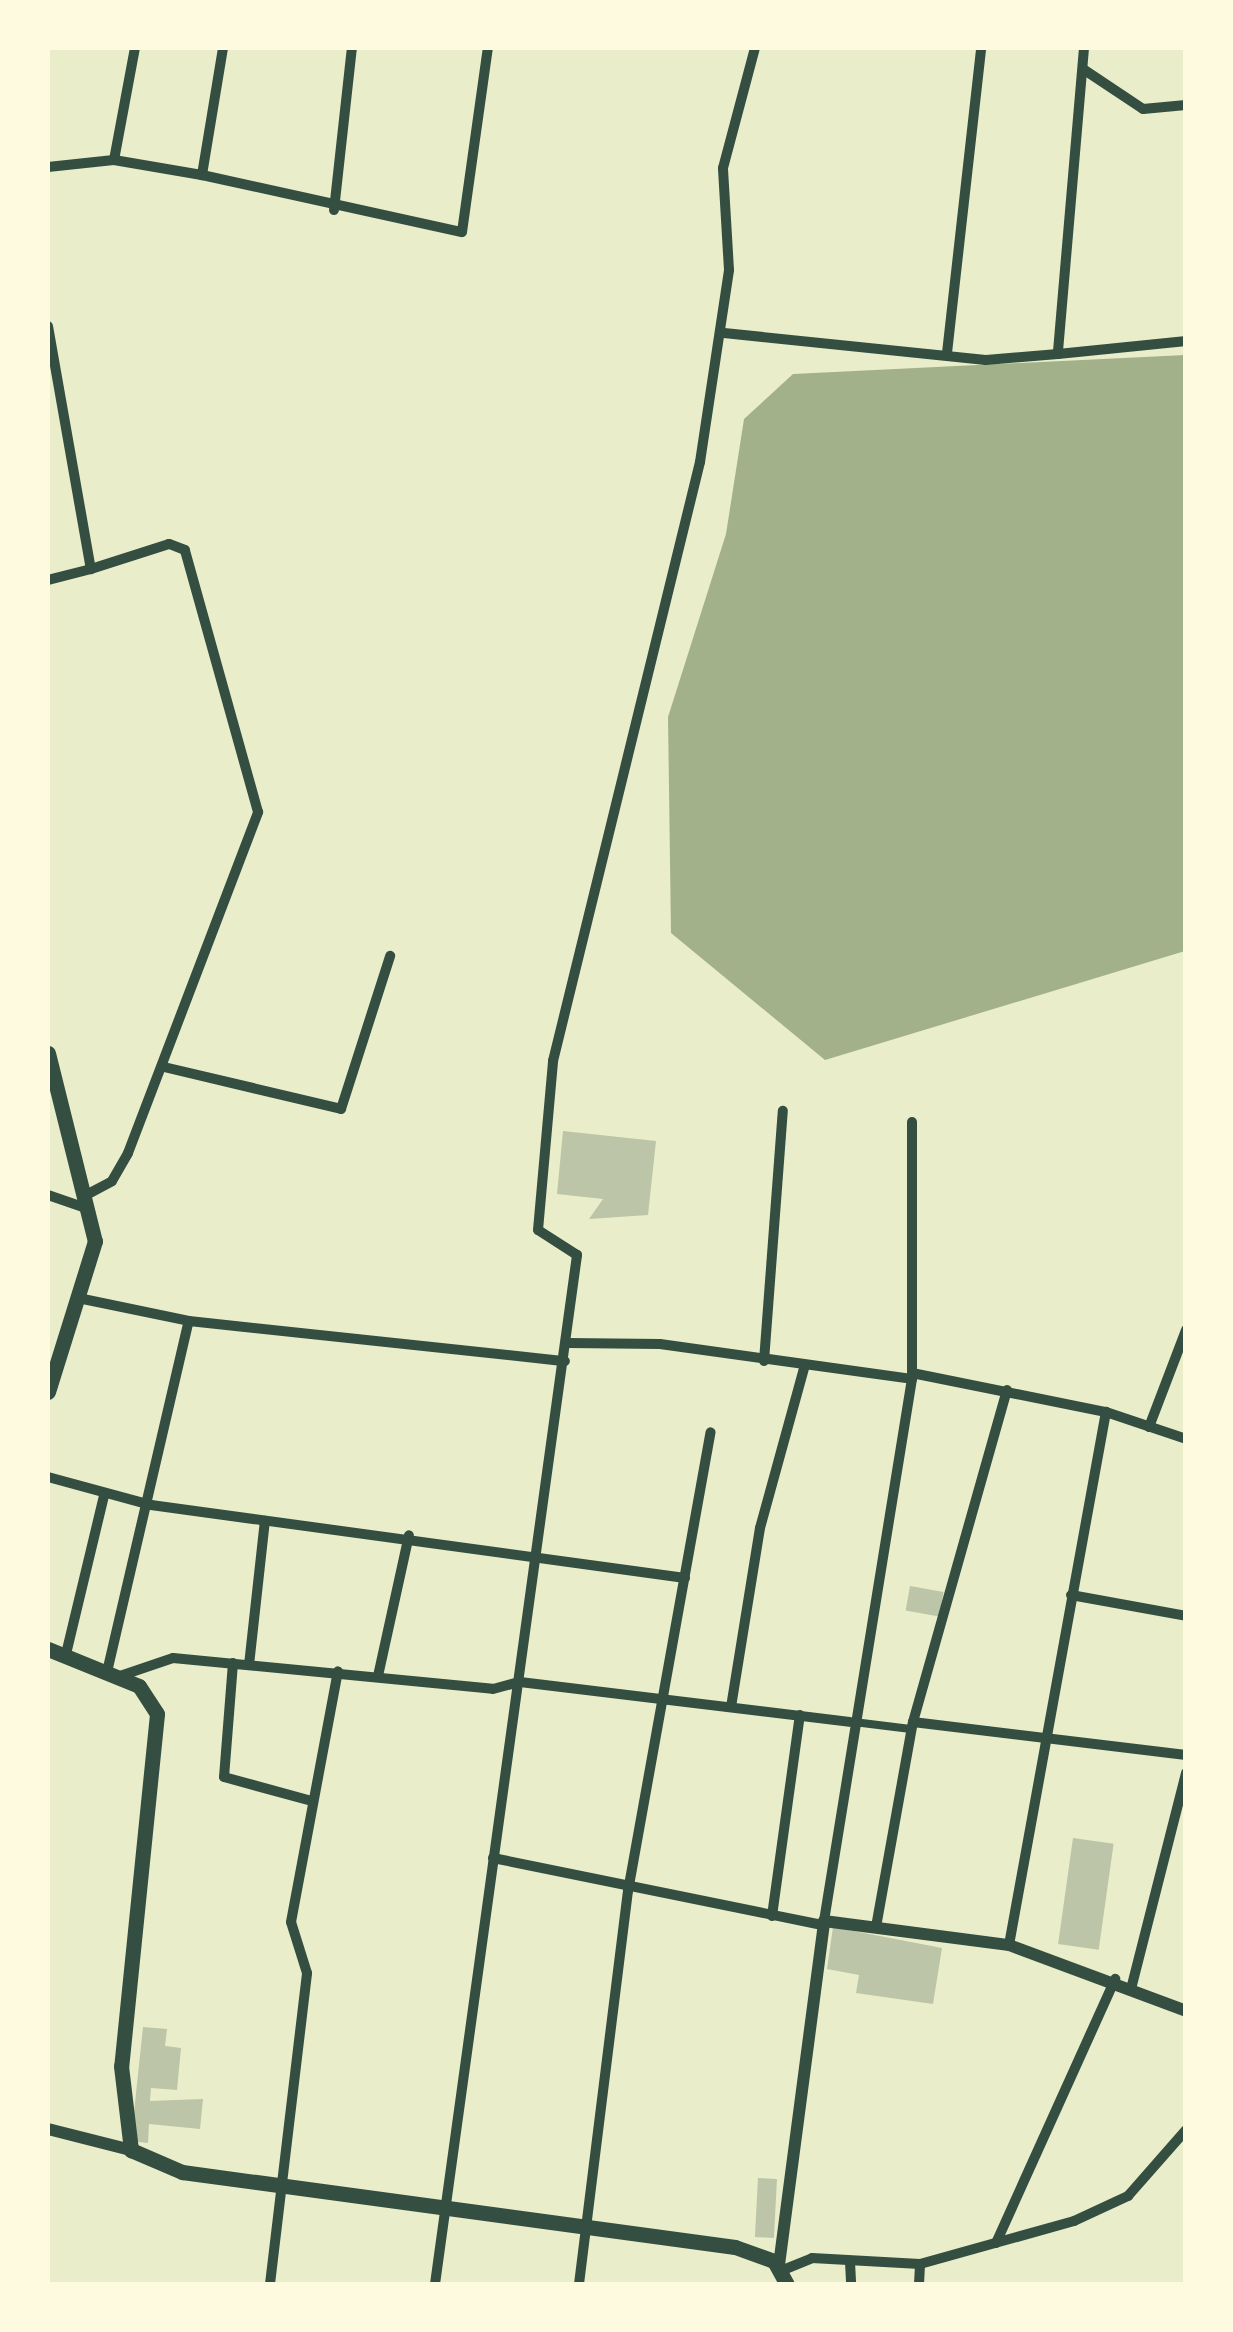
<!DOCTYPE html>
<html>
<head>
<meta charset="utf-8">
<style>
  body { margin:0 }
  #map { position:relative; width:1233px; height:2332px; overflow:hidden; background:#e9edc9; font-family:"Work Sans",sans-serif }
  div>[style] { position:absolute }
  [style*='--x'] { left:calc(var(--x)*1px); top:calc(var(--y)*1px); width:calc(var(--w)*1px); rotate:calc(var(--a)*1deg) }
  .water>* { inset:0; background:#a3b18a }
  .building>* { inset:0; background:#bcc5a7; transform-origin:0 0 }
  .pedestrian>* { height:8px; margin:-4px; padding:0 4px; transform-origin:4px; border-radius:4px; background:#344e41 }
  .minor>* { height:10px; margin:-5px; padding:0 5px; transform-origin:5px; border-radius:5px; background:#344e41 }
  .tertiary>* { height:12px; margin:-6px; padding:0 6px; transform-origin:6px; border-radius:6px; background:#344e41 }
  .primary>* { height:15px; margin:-7.5px; padding:0 7.5px; transform-origin:7.5px; border-radius:7.5px; background:#344e41 }
  span { translate:-50% -50%; white-space:nowrap; text-align:center; line-height:1.15; -webkit-text-stroke:10px #fefae0; paint-order:stroke }
  .frame { position:absolute; inset:0; border:50px solid #fefae0; pointer-events:none }
</style>
</head>
<body>
<div id="map">
  <div class="water">
    <i style="clip-path:polygon(1185px 355px,1185px 951px,825px 1060px,671px 933px,668px 717px,726px 534px,744px 419px,793px 374px)"></i>
  </div>
  <div class="building">
    <i style="clip-path:polygon(563px 1131px,656px 1141px,648px 1215px,589px 1219px,603px 1199px,557px 1194px)"></i>
    <i style="left:910px;top:1586px;width:34px;height:25px;rotate:10deg"></i>
    <i style="left:1073px;top:1838px;width:41px;height:107px;rotate:8deg"></i>
    <i style="clip-path:polygon(833px 1927px,942px 1948px,933px 2004px,856px 1993px,859px 1975px,827px 1969px)"></i>
    <i style="clip-path:polygon(143px 2027px,167px 2029px,165px 2046px,181px 2048px,177px 2090px,151px 2088px,150px 2101px,203px 2099px,200px 2129px,149px 2124px,148px 2143px,131px 2141px)"></i>
    <i style="left:758px;top:2178px;width:19px;height:59px;rotate:3deg"></i>
  </div>
  <div class="pedestrian">
    <i style="--x:854;--y:1722;--w:57;--a:7"></i>
  </div>
  <div class="minor">
    <i style="--x:223;--y:48;--w:129;--a:99.4"></i>
    <i style="--x:202;--y:175;--w:266;--a:12.4"></i>
    <i style="--x:462;--y:232;--w:186;--a:-82"></i>
    <i style="--x:1084;--y:48;--w:307;--a:94.9"></i>
    <i style="--x:1058;--y:354;--w:129;--a:-5.8"></i>
    <i style="--x:1083;--y:69;--w:72;--a:33.7"></i>
    <i style="--x:1143;--y:109;--w:43;--a:-5.3"></i>
    <i style="--x:114;--y:160;--w:114;--a:-79.4"></i>
    <i style="--x:48;--y:167;--w:66;--a:-6.1"></i>
    <i style="--x:114;--y:160;--w:89;--a:9.7"></i>
    <i style="--x:334;--y:210;--w:163;--a:-83.7"></i>
    <i style="--x:48;--y:326;--w:247;--a:80"></i>
    <i style="--x:91;--y:569;--w:44;--a:165.7"></i>
    <i style="--x:724;--y:333;--w:263;--a:5.9"></i>
    <i style="--x:986;--y:360;--w:72;--a:-4.8"></i>
    <i style="--x:947;--y:353;--w:307;--a:-83.6"></i>
    <i style="--x:164;--y:1067;--w:182;--a:13.3"></i>
    <i style="--x:341;--y:1109;--w:161;--a:-72.2"></i>
    <i style="--x:88;--y:1194;--w:27;--a:-28"></i>
    <i style="--x:112;--y:1181;--w:32;--a:-60"></i>
    <i style="--x:128;--y:1153;--w:365;--a:-69.1"></i>
    <i style="--x:258;--y:812;--w:272;--a:-105.6"></i>
    <i style="--x:185;--y:550;--w:17;--a:-159"></i>
    <i style="--x:169;--y:544;--w:82;--a:162.2"></i>
    <i style="--x:48;--y:1195;--w:43;--a:18.9"></i>
    <i style="--x:83;--y:1299;--w:108;--a:11.7"></i>
    <i style="--x:189;--y:1321;--w:378;--a:6.1"></i>
    <i style="--x:567;--y:1343;--w:93;--a:0.6"></i>
    <i style="--x:660;--y:1344;--w:254;--a:7.9"></i>
    <i style="--x:764;--y:1361;--w:251;--a:-85.7"></i>
    <i style="--x:912;--y:1373;--w:198;--a:11.4"></i>
    <i style="--x:1106;--y:1412;--w:84;--a:18.6"></i>
    <i style="--x:1149;--y:1427;--w:104;--a:-69.1"></i>
    <i style="--x:48;--y:1477;--w:107;--a:15.2"></i>
    <i style="--x:151;--y:1505;--w:539;--a:7.78"></i>
    <i style="--x:1071;--y:1595;--w:117;--a:10.3"></i>
    <i style="--x:66;--y:1654;--w:163;--a:-76.5"></i>
    <i style="--x:233;--y:1663;--w:114;--a:94.5"></i>
    <i style="--x:224;--y:1777;--w:91;--a:15.3"></i>
    <i style="--x:249;--y:1665;--w:145;--a:-83.7"></i>
    <i style="--x:107;--y:1672;--w:360;--a:-76.9"></i>
    <i style="--x:120;--y:1676;--w:56;--a:-18.8"></i>
    <i style="--x:173;--y:1658;--w:321;--a:5.5"></i>
    <i style="--x:493;--y:1689;--w:28;--a:-15"></i>
    <i style="--x:520;--y:1682;--w:332;--a:6.9"></i>
    <i style="--x:378;--y:1676;--w:144;--a:-77.6"></i>
    <i style="--x:731;--y:1707;--w:181;--a:-80.8"></i>
    <i style="--x:760;--y:1528;--w:169;--a:-74.6"></i>
    <i style="--x:913;--y:1722;--w:275;--a:6.9"></i>
    <i style="--x:493;--y:1858;--w:336;--a:11.5"></i>
    <i style="--x:772;--y:1916;--w:203;--a:-82.1"></i>
    <i style="--x:824;--y:1921;--w:549;--a:-80.78"></i>
    <i style="--x:912;--y:1379;--w:257;--a:-90"></i>
    <i style="--x:876;--y:1927;--w:208;--a:-79.8"></i>
    <i style="--x:913;--y:1722;--w:345;--a:-74.2"></i>
    <i style="--x:1009;--y:1945;--w:542;--a:-79.69"></i>
    <i style="--x:1132;--y:1985;--w:219;--a:-75.7"></i>
    <i style="--x:996;--y:2243;--w:290;--a:-65.7"></i>
    <i style="--x:850;--y:2262;--w:22;--a:87"></i>
    <i style="--x:783;--y:2270;--w:31;--a:-22"></i>
    <i style="--x:812;--y:2258;--w:108;--a:3.2"></i>
    <i style="--x:920;--y:2264;--w:160;--a:-15.6"></i>
    <i style="--x:1074;--y:2221;--w:60;--a:-24.8"></i>
    <i style="--x:1128;--y:2196;--w:88;--a:-48.7"></i>
    <i style="--x:270;--y:2284;--w:313;--a:-83.2"></i>
    <i style="--x:307;--y:1973;--w:53;--a:-107.4"></i>
    <i style="--x:291;--y:1922;--w:255;--a:-79.4"></i>
    <i style="--x:435;--y:2284;--w:1039;--a:-82.14"></i>
    <i style="--x:577;--y:1255;--w:46;--a:-147.3"></i>
    <i style="--x:538;--y:1230;--w:170;--a:-84.9"></i>
    <i style="--x:553;--y:1061;--w:617;--a:-76.21"></i>
    <i style="--x:700;--y:462;--w:194;--a:-81.4"></i>
    <i style="--x:729;--y:270;--w:102;--a:-93.4"></i>
    <i style="--x:723;--y:168;--w:124;--a:-75.1"></i>
    <i style="--x:579;--y:2284;--w:396;--a:-82.9"></i>
    <i style="--x:628;--y:1891;--w:466;--a:-79.8"></i>
    <i style="--x:919;--y:2284;--w:20;--a:-87"></i>
  </div>
  <div class="tertiary">
    <i style="--x:48;--y:2129;--w:86;--a:14.2"></i>
    <i style="--x:779;--y:2265;--w:347;--a:-82.5"></i>
    <i style="--x:824;--y:1921;--w:187;--a:7.4"></i>
    <i style="--x:1009;--y:1945;--w:189;--a:20.4"></i>
  </div>
  <div class="primary">
    <i style="--x:48;--y:1053;--w:194;--a:76"></i>
    <i style="--x:95;--y:1241;--w:158;--a:107.3"></i>
    <i style="--x:48;--y:1649;--w:98;--a:22.1"></i>
    <i style="--x:139;--y:1686;--w:33;--a:57"></i>
    <i style="--x:157;--y:1714;--w:354;--a:95.8"></i>
    <i style="--x:121;--y:2066;--w:85;--a:83.2"></i>
    <i style="--x:131;--y:2150;--w:56;--a:23.3"></i>
    <i style="--x:182;--y:2172;--w:558;--a:7.72"></i>
    <i style="--x:735;--y:2247;--w:41;--a:19.7"></i>
    <i style="--x:774;--y:2261;--w:26;--a:61"></i>
  </div>
  <div class="frame"></div>
</div>
</body>
</html>
